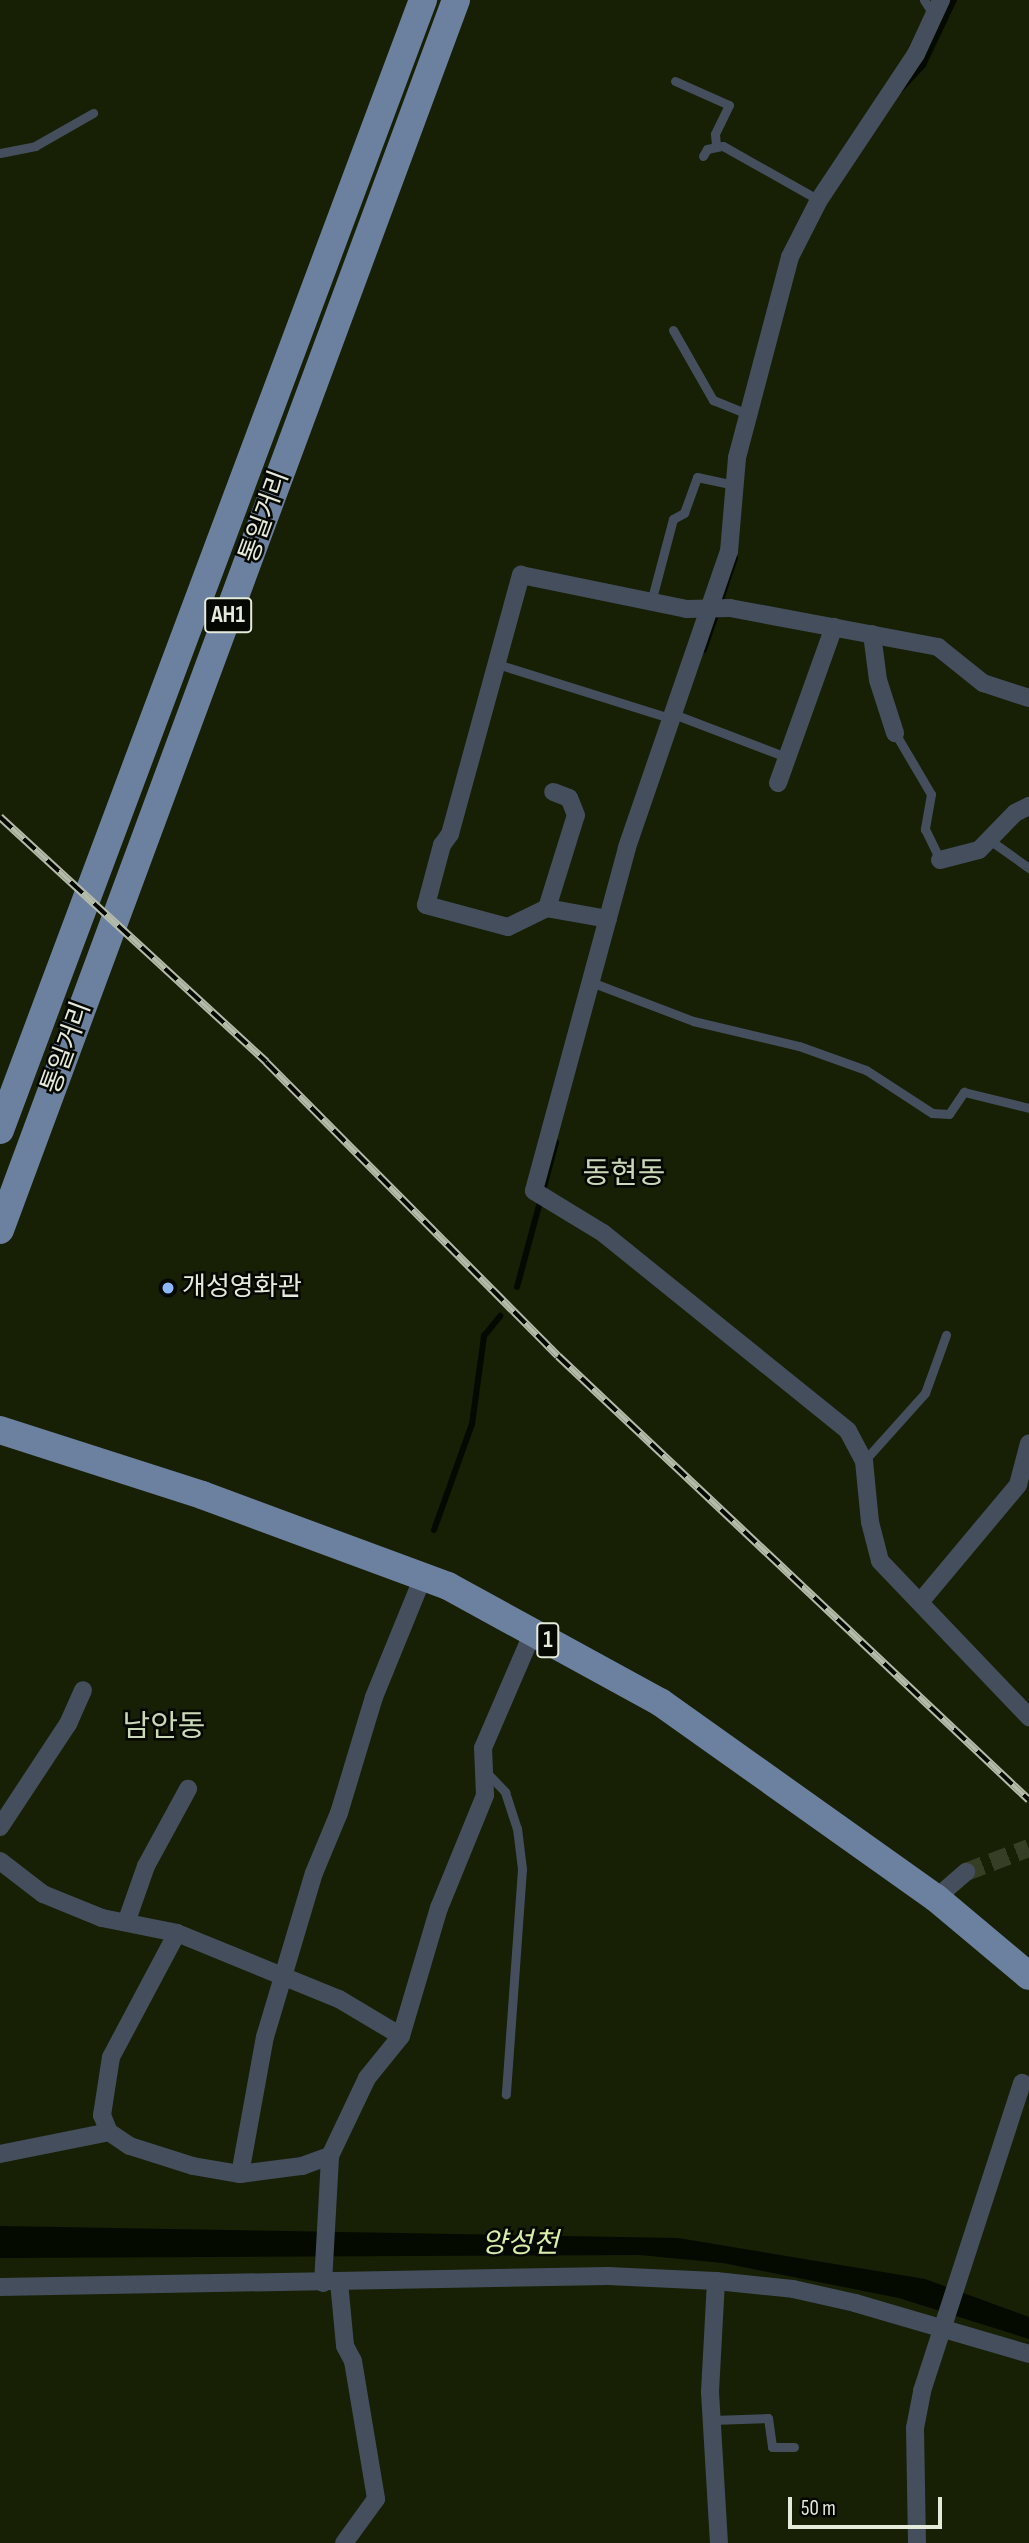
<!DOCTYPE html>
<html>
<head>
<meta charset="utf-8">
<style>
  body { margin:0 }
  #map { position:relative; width:1029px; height:2543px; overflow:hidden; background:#171f05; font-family:"Sofia Sans Condensed","Noto Sans KR",sans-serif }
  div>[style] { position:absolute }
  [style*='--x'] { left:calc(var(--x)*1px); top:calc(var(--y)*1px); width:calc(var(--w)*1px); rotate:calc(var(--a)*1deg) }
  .water>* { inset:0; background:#040a00 }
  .stream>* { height:6px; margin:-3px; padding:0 3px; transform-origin:3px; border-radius:3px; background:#040a00 }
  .minor-tunnel>* { height:18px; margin-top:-9px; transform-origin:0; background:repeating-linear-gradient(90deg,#363e25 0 18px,transparent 0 27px) }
  .service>* { height:9px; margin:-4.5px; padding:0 4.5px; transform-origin:4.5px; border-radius:4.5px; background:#444e5d }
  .minor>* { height:18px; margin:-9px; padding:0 9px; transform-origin:9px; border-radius:9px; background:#444e5d }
  .primary>* { height:28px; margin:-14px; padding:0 14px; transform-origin:14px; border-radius:14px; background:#6c80a0 }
  .rail>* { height:8px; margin-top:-4px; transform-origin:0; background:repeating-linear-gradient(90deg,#050701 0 16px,#b5bba9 0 32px); box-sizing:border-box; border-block:2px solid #b5bba9 }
  .dots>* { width:19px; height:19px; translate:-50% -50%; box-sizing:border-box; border:4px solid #050701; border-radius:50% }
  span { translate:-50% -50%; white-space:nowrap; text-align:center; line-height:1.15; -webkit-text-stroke:5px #050701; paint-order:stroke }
  .shield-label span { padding:2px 5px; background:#050701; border:2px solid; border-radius:5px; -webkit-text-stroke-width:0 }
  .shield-label { font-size:24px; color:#e5ebdb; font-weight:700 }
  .street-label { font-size:26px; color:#e5ebdb }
  .poi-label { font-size:26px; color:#e5ebdb }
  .left { translate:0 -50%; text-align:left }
  .water-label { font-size:28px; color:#d6eea9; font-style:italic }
  .quarter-label { font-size:30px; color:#cbd8b7 }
  .scale { position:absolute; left:788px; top:2497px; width:154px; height:32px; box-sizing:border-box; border:4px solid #e5ebdb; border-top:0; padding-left:9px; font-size:21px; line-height:24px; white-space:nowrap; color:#e5ebdb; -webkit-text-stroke:5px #050701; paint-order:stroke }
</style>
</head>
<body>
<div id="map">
  <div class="water">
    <i style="clip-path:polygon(0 2226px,678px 2238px,925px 2279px,1029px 2317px,1029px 2339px,899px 2298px,723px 2263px,640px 2255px,0 2258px)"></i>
  </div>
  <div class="stream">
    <i style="--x:898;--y:92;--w:37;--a:-47"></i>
    <i style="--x:923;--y:65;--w:72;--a:-64.5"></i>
    <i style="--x:704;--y:650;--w:97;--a:-71.4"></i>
    <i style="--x:517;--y:1287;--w:150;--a:-74.9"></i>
    <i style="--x:434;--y:1530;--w:113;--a:-70.3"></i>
    <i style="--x:472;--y:1424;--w:89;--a:-82.2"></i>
    <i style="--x:484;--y:1336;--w:26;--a:-51"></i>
  </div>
  <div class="minor-tunnel">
    <i style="--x:966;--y:1872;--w:67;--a:-20.9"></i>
  </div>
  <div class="service">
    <i style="--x:924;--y:0;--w:17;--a:57"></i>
    <i style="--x:675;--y:81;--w:59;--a:24"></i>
    <i style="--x:729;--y:105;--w:32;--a:116"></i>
    <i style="--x:715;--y:134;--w:11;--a:85"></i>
    <i style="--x:0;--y:153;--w:36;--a:-11"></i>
    <i style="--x:35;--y:146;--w:67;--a:-29.6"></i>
    <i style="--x:703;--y:156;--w:8;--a:-60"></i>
    <i style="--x:707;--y:149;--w:16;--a:-11"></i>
    <i style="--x:723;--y:146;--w:110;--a:29.4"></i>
    <i style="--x:673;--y:330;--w:81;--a:60.3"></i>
    <i style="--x:713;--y:400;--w:37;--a:22"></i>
    <i style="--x:651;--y:602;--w:86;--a:-75.2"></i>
    <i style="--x:673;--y:519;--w:13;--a:-29"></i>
    <i style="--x:684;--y:513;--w:38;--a:-70"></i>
    <i style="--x:697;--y:477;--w:40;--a:12"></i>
    <i style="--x:494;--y:663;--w:184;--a:17.4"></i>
    <i style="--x:671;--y:713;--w:123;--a:20.9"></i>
    <i style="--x:895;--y:733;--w:71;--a:59.5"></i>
    <i style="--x:931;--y:794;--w:36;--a:100"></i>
    <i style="--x:925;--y:829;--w:34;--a:64"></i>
    <i style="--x:991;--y:841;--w:47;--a:35.4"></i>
    <i style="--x:591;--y:982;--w:109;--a:20.9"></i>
    <i style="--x:693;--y:1021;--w:109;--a:13.3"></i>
    <i style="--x:799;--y:1046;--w:71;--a:19.7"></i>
    <i style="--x:866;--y:1070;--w:79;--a:33.1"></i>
    <i style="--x:932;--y:1113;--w:17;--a:3"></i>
    <i style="--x:949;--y:1114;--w:27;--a:-56"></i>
    <i style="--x:964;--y:1092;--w:67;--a:13.8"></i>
    <i style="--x:864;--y:1461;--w:91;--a:-48.1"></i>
    <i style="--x:925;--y:1393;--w:62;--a:-70.1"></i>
    <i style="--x:486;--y:1772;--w:28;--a:46"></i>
    <i style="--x:505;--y:1792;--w:38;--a:72"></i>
    <i style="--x:517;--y:1828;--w:41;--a:83"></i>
    <i style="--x:522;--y:1869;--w:226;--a:94.1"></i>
    <i style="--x:712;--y:2420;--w:56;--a:-2"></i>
    <i style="--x:768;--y:2418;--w:29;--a:82"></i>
    <i style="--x:772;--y:2447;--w:22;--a:0"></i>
  </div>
  <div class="minor">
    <i style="--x:941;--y:0;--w:60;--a:114.8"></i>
    <i style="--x:916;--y:54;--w:175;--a:123.6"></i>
    <i style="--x:819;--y:200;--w:64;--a:117"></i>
    <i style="--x:790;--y:257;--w:208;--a:104.8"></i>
    <i style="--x:737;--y:458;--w:93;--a:94.9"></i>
    <i style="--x:729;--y:551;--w:314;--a:109"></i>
    <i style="--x:627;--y:848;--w:355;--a:105.2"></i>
    <i style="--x:534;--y:1191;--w:81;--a:31.3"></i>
    <i style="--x:603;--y:1233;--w:315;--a:38.9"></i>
    <i style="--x:848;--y:1431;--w:34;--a:62"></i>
    <i style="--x:864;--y:1461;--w:61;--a:84.4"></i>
    <i style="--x:870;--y:1522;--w:40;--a:75.6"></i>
    <i style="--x:880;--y:1561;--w:216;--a:46.3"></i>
    <i style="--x:872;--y:634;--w:46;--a:82.6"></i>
    <i style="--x:878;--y:680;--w:56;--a:72.2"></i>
    <i style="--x:778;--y:783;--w:166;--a:-70.3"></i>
    <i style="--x:940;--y:860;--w:40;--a:-14.4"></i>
    <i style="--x:979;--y:850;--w:52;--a:-45.8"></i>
    <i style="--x:1015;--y:813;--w:16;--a:-27"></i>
    <i style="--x:547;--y:908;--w:97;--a:-72.7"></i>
    <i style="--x:576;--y:815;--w:18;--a:-112"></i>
    <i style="--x:569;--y:798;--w:17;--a:-159"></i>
    <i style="--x:608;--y:919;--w:62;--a:-169.8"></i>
    <i style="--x:547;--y:908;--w:43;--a:154"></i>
    <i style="--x:508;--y:927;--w:85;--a:-165"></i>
    <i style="--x:426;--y:905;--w:62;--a:-75.1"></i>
    <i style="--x:442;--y:845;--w:14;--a:-54"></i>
    <i style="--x:450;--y:834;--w:269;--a:-74.7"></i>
    <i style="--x:521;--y:575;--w:168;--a:11.6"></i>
    <i style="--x:686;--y:609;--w:44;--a:-1.3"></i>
    <i style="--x:730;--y:608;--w:212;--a:10.6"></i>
    <i style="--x:938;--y:647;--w:58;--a:38.7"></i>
    <i style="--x:983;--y:683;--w:48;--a:18.1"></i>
    <i style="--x:921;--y:1601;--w:151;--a:-50.1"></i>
    <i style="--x:1018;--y:1485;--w:43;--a:-75.3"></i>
    <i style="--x:0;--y:1827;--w:123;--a:-56.6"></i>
    <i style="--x:68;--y:1724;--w:37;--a:-66"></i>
    <i style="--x:0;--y:1861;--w:54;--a:37.5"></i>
    <i style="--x:43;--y:1894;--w:64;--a:22.1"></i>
    <i style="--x:102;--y:1918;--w:76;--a:11.3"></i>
    <i style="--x:177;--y:1933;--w:175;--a:22.2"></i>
    <i style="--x:339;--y:1999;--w:72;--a:30.8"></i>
    <i style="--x:936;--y:1898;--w:40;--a:-41"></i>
    <i style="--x:127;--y:1920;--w:57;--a:-70.6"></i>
    <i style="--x:146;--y:1866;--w:88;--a:-61.4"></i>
    <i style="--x:177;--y:1933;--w:140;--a:118"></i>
    <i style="--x:111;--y:2057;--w:59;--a:98.8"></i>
    <i style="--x:102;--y:2115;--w:18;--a:68"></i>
    <i style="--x:109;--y:2132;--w:25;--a:34"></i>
    <i style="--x:130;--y:2146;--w:66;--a:17.6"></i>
    <i style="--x:193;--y:2166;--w:48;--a:9.7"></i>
    <i style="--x:240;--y:2174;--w:63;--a:-7.4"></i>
    <i style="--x:302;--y:2166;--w:30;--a:-20"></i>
    <i style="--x:330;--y:2156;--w:86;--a:-64.6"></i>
    <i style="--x:367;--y:2078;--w:54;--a:-51"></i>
    <i style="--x:401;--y:2036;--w:134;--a:-73.5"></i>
    <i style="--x:439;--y:1908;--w:122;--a:-67.8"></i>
    <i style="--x:485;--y:1795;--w:47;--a:-92.4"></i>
    <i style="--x:483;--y:1748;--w:126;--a:-66.7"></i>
    <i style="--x:0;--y:2154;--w:111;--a:-11.4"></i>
    <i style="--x:240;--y:2174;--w:139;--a:-79.7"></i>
    <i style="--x:265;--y:2037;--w:171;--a:-73.4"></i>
    <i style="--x:314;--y:1873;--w:65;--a:-67.4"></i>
    <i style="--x:339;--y:1813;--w:121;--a:-73.2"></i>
    <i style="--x:374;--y:1697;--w:130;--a:-67.8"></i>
    <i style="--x:716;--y:2281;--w:111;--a:93.1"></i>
    <i style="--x:710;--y:2392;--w:151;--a:86.6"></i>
    <i style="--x:339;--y:2282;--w:64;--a:84.6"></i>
    <i style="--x:345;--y:2346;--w:17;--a:62"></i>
    <i style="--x:353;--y:2361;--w:140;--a:80.5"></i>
    <i style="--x:376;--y:2499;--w:54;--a:126"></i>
    <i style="--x:323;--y:2283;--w:127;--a:-86.8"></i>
    <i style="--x:0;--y:2287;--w:608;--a:-1.04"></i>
    <i style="--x:608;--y:2276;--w:108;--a:2.7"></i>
    <i style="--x:716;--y:2281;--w:77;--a:5.9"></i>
    <i style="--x:793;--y:2289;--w:64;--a:12.7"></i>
    <i style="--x:855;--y:2303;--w:181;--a:16.3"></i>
    <i style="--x:917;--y:2543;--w:115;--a:-91"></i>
    <i style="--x:915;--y:2428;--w:38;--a:-79"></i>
    <i style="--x:922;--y:2391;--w:324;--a:-72"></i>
  </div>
  <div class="primary">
    <i style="--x:0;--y:1130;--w:1207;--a:-69.48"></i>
    <i style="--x:0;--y:1230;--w:1312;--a:-69.66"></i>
    <i style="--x:0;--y:1430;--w:212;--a:17.8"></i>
    <i style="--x:202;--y:1495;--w:262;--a:20.3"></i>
    <i style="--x:448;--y:1586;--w:242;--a:28.7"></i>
    <i style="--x:660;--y:1702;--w:339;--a:35.4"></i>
    <i style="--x:936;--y:1898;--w:121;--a:40"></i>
  </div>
  <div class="rail">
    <i style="--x:0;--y:817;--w:362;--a:42.6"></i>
    <i style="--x:266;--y:1062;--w:414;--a:45.2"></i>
    <i style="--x:558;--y:1356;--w:647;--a:43.31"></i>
  </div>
  <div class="dots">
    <i style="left:168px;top:1288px;background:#8db9fc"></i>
  </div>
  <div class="shield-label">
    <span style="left:228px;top:615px">AH1</span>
    <span style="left:548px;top:1640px">1</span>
  </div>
  <div class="street-label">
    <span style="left:265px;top:517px;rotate:-70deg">통일거리</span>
    <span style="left:67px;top:1048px;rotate:-70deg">통일거리</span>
  </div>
  <div class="poi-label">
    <span class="left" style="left:182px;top:1288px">개성영화관</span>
  </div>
  <div class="water-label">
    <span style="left:520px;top:2244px">양성천</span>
  </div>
  <div class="quarter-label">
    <span style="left:624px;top:1174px">동현동</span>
    <span style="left:164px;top:1727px">남안동</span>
  </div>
  <div class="scale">50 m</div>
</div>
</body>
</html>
